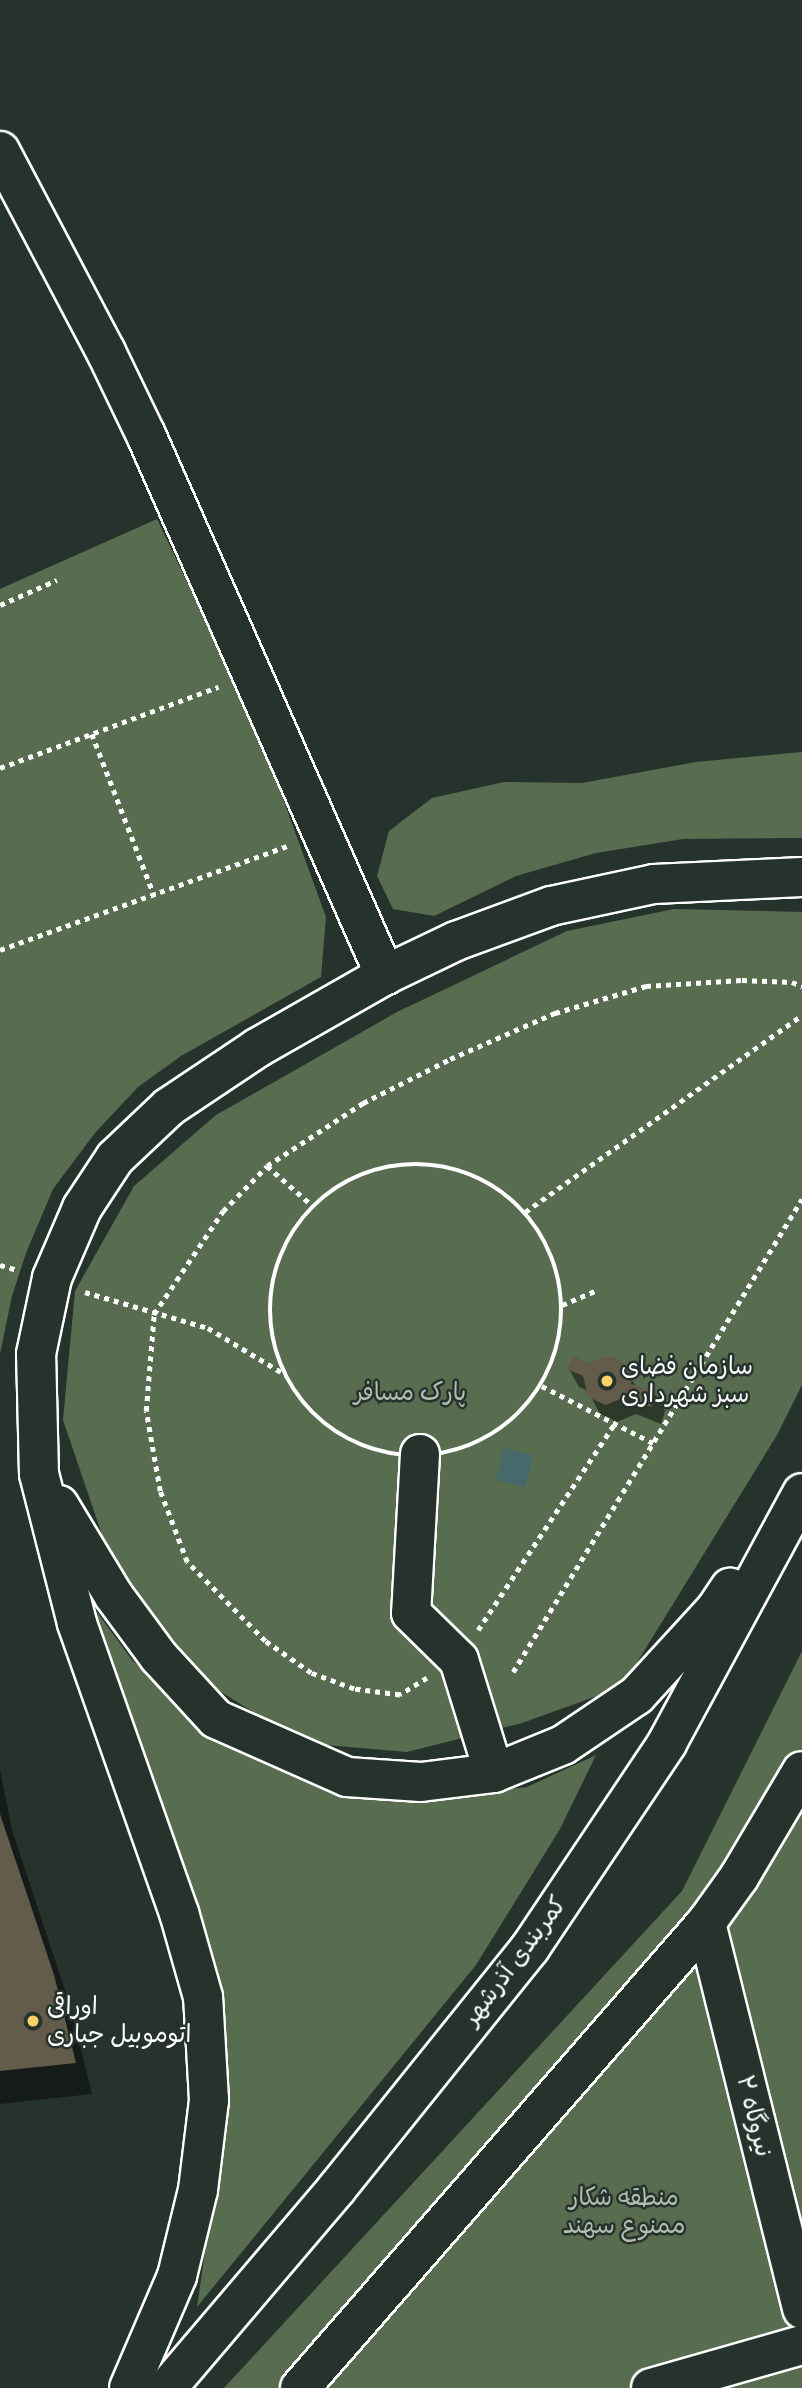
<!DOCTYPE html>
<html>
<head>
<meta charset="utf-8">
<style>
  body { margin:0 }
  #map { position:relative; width:802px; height:2388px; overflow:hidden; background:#26332d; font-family:Caveat,"Playpen Sans Arabic",sans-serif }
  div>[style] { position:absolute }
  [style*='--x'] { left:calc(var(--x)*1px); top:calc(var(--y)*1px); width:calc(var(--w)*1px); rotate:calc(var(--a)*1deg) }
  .green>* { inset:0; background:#586c50 }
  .water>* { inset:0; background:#46696c; transform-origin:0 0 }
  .shadow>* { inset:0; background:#0007 }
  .building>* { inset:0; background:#635c4b }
  .path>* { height:4.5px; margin-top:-2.25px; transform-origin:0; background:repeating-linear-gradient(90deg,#fff 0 5px,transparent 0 10px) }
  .path>.ring { margin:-2.25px; padding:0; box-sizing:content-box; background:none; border:4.5px solid #fff; border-radius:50% }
  .roads { filter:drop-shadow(2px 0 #fff) drop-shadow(-2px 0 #fff) drop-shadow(0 2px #fff) drop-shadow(0 -2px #fff) }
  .minor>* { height:38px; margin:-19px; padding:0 19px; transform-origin:19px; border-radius:19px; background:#26332d }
  .highway>* { height:38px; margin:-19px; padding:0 19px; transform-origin:19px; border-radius:19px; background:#26332d }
  .dots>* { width:19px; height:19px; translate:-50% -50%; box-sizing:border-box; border:4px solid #26332d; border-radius:50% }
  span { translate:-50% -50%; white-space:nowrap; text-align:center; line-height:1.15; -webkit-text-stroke:5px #26332d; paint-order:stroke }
  .poi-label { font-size:24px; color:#fff }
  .left { translate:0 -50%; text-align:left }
  .park-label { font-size:24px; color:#b4bdb0 }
  .street-label { font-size:24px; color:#fff }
</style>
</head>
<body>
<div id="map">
  <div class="green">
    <i style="clip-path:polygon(157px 519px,258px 730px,326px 917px,321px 977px,181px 1056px,138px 1087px,95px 1133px,53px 1189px,26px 1253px,12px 1296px,0 1354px,0 1372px,0 589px)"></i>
    <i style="clip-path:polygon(802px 752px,802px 838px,683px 839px,596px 853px,516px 876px,434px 916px,393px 909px,377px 876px,389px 831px,432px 798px,504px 782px,582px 783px,696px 762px)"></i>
    <i style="clip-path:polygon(674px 909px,802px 912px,802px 1385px,777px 1435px,622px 1687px,522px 1723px,407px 1752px,303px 1743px,210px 1685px,113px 1567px,63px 1420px,75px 1291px,134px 1186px,216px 1115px,397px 1012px,567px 931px)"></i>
    <i style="clip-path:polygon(80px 1589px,132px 1660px,222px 1740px,298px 1779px,422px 1799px,527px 1787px,596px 1755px,560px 1829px,476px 1965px,197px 2307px,221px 2143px)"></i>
    <i style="clip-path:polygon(802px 1651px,802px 2388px,224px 2388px,682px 1891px)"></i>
  </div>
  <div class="water">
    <i style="left:504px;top:1448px;width:30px;height:33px;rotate:14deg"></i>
  </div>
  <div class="shadow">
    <i style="clip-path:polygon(622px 1363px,636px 1387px,655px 1394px,665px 1411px,661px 1424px,636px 1414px,617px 1422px,600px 1414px,588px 1391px,579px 1387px,569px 1369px)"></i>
    <i style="clip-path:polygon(0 1769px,12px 1830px,71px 2008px,92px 2094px,0 2104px)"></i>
  </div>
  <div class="building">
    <i style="clip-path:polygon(573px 1356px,589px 1363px,604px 1357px,614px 1357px,623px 1362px,632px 1377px,631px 1384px,656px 1392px,651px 1407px,625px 1397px,606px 1405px,588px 1397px,583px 1376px,567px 1369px)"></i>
    <i style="clip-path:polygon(0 1814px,54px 1975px,76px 2063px,0 2071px)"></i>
  </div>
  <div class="path">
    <i style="--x:0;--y:605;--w:62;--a:-23.7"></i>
    <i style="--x:92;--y:734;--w:173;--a:68.9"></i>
    <i style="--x:0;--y:768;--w:233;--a:-20.4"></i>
    <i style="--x:0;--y:950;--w:305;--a:-19.9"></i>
    <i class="ring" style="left:270px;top:1164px;width:287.5px;height:287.5px"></i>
    <i style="--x:267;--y:1166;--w:62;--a:41.1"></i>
    <i style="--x:525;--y:1212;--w:340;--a:-35.4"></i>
    <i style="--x:0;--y:1265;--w:19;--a:16"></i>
    <i style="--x:85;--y:1292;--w:128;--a:16.3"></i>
    <i style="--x:208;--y:1328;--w:91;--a:31.1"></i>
    <i style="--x:562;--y:1305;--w:36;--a:-23"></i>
    <i style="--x:542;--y:1386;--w:125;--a:27.2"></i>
    <i style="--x:478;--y:1630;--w:248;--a:-56.5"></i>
    <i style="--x:513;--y:1672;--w:554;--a:-58.58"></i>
    <i style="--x:427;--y:1678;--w:32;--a:148"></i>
    <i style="--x:400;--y:1695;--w:46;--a:-172.6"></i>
    <i style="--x:354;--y:1689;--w:46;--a:-159.6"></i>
    <i style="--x:311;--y:1673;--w:56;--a:-145.2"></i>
    <i style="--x:265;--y:1641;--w:111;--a:-134.6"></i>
    <i style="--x:187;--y:1562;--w:76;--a:-110.8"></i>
    <i style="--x:160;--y:1491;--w:81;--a:-99.9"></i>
    <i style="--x:146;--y:1411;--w:97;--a:-85.3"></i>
    <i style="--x:154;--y:1314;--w:124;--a:-56.2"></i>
    <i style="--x:223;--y:1211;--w:63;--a:-45.6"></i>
    <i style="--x:267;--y:1166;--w:115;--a:-33.3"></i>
    <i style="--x:363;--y:1103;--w:97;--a:-26.8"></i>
    <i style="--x:450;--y:1059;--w:115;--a:-23.7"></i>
    <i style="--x:555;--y:1013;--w:95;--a:-16.5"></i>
    <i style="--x:646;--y:986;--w:96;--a:-3.6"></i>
    <i style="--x:742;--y:980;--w:50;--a:2.3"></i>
    <i style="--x:792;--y:982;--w:11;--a:22"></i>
  </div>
  <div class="roads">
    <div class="minor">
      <i style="--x:0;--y:151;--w:227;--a:62.2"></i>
      <i style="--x:106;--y:352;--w:92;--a:64.3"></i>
      <i style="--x:146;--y:435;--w:591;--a:66.13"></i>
      <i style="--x:420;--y:1454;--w:159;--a:93.2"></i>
      <i style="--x:411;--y:1613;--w:67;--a:44.4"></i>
      <i style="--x:459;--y:1660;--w:118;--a:72.8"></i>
      <i style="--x:706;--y:1923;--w:398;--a:76"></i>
      <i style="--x:651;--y:2388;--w:157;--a:-15.9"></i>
    </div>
    <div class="highway">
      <i style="--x:59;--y:1505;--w:106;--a:58.9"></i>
      <i style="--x:114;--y:1596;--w:76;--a:53.6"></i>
      <i style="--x:159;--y:1657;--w:84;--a:47.4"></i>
      <i style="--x:216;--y:1719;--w:143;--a:23.9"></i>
      <i style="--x:347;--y:1777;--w:74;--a:3.9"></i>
      <i style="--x:421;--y:1782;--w:74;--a:-7"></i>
      <i style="--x:494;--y:1773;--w:74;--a:-22.1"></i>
      <i style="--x:563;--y:1745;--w:89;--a:-34"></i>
      <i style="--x:637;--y:1695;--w:115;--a:-47.5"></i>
      <i style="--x:715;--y:1610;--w:27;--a:-56"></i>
      <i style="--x:129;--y:2388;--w:122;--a:-66.8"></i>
      <i style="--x:177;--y:2276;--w:89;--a:-76.3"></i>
      <i style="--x:198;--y:2190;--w:91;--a:-83"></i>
      <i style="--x:209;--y:2100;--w:103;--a:-93.3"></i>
      <i style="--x:203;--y:1997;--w:87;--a:-105.9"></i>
      <i style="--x:179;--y:1913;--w:307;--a:-109.4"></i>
      <i style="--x:77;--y:1623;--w:154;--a:-104.3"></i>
      <i style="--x:39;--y:1474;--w:120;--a:-91.4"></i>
      <i style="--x:36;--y:1354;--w:78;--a:-78.1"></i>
      <i style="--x:52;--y:1278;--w:76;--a:-66.8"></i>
      <i style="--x:82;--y:1208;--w:60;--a:-56.6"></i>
      <i style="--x:115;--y:1158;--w:74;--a:-43.4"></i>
      <i style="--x:169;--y:1107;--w:106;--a:-33.8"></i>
      <i style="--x:257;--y:1048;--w:147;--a:-29.7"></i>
      <i style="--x:385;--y:975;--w:79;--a:-25.6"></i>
      <i style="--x:456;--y:941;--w:101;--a:-20.2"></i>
      <i style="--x:551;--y:906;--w:105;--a:-12.1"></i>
      <i style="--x:654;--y:884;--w:148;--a:-2.7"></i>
      <i style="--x:167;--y:2388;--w:262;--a:-49.6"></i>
      <i style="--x:337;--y:2188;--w:308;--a:-51.2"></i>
      <i style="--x:530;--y:1948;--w:247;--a:-56.2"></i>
      <i style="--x:667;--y:1743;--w:284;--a:-61.6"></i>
      <i style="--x:300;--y:2388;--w:617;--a:-48.88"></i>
      <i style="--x:706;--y:1923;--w:57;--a:-54.3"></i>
      <i style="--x:739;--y:1877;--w:123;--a:-59.3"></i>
    </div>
  </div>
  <div class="dots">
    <i style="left:607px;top:1381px;background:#ffd166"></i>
    <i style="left:33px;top:2021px;background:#ffd166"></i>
  </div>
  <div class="poi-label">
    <span class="left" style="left:621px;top:1381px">سازمان فضای<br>سبز شهرداری</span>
    <span class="left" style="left:47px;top:2021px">اوراقی<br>اتوموبیل جباری</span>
  </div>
  <div class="park-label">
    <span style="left:410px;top:1393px">پارک مسافر</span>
    <span style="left:624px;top:2212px">منطقه شکار<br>ممنوع سهند</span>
  </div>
  <div class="street-label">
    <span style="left:515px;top:1961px;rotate:-53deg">کمربندی آذرشهر</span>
    <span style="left:754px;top:2116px;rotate:76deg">نیروگاه ۲</span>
  </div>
</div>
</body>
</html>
